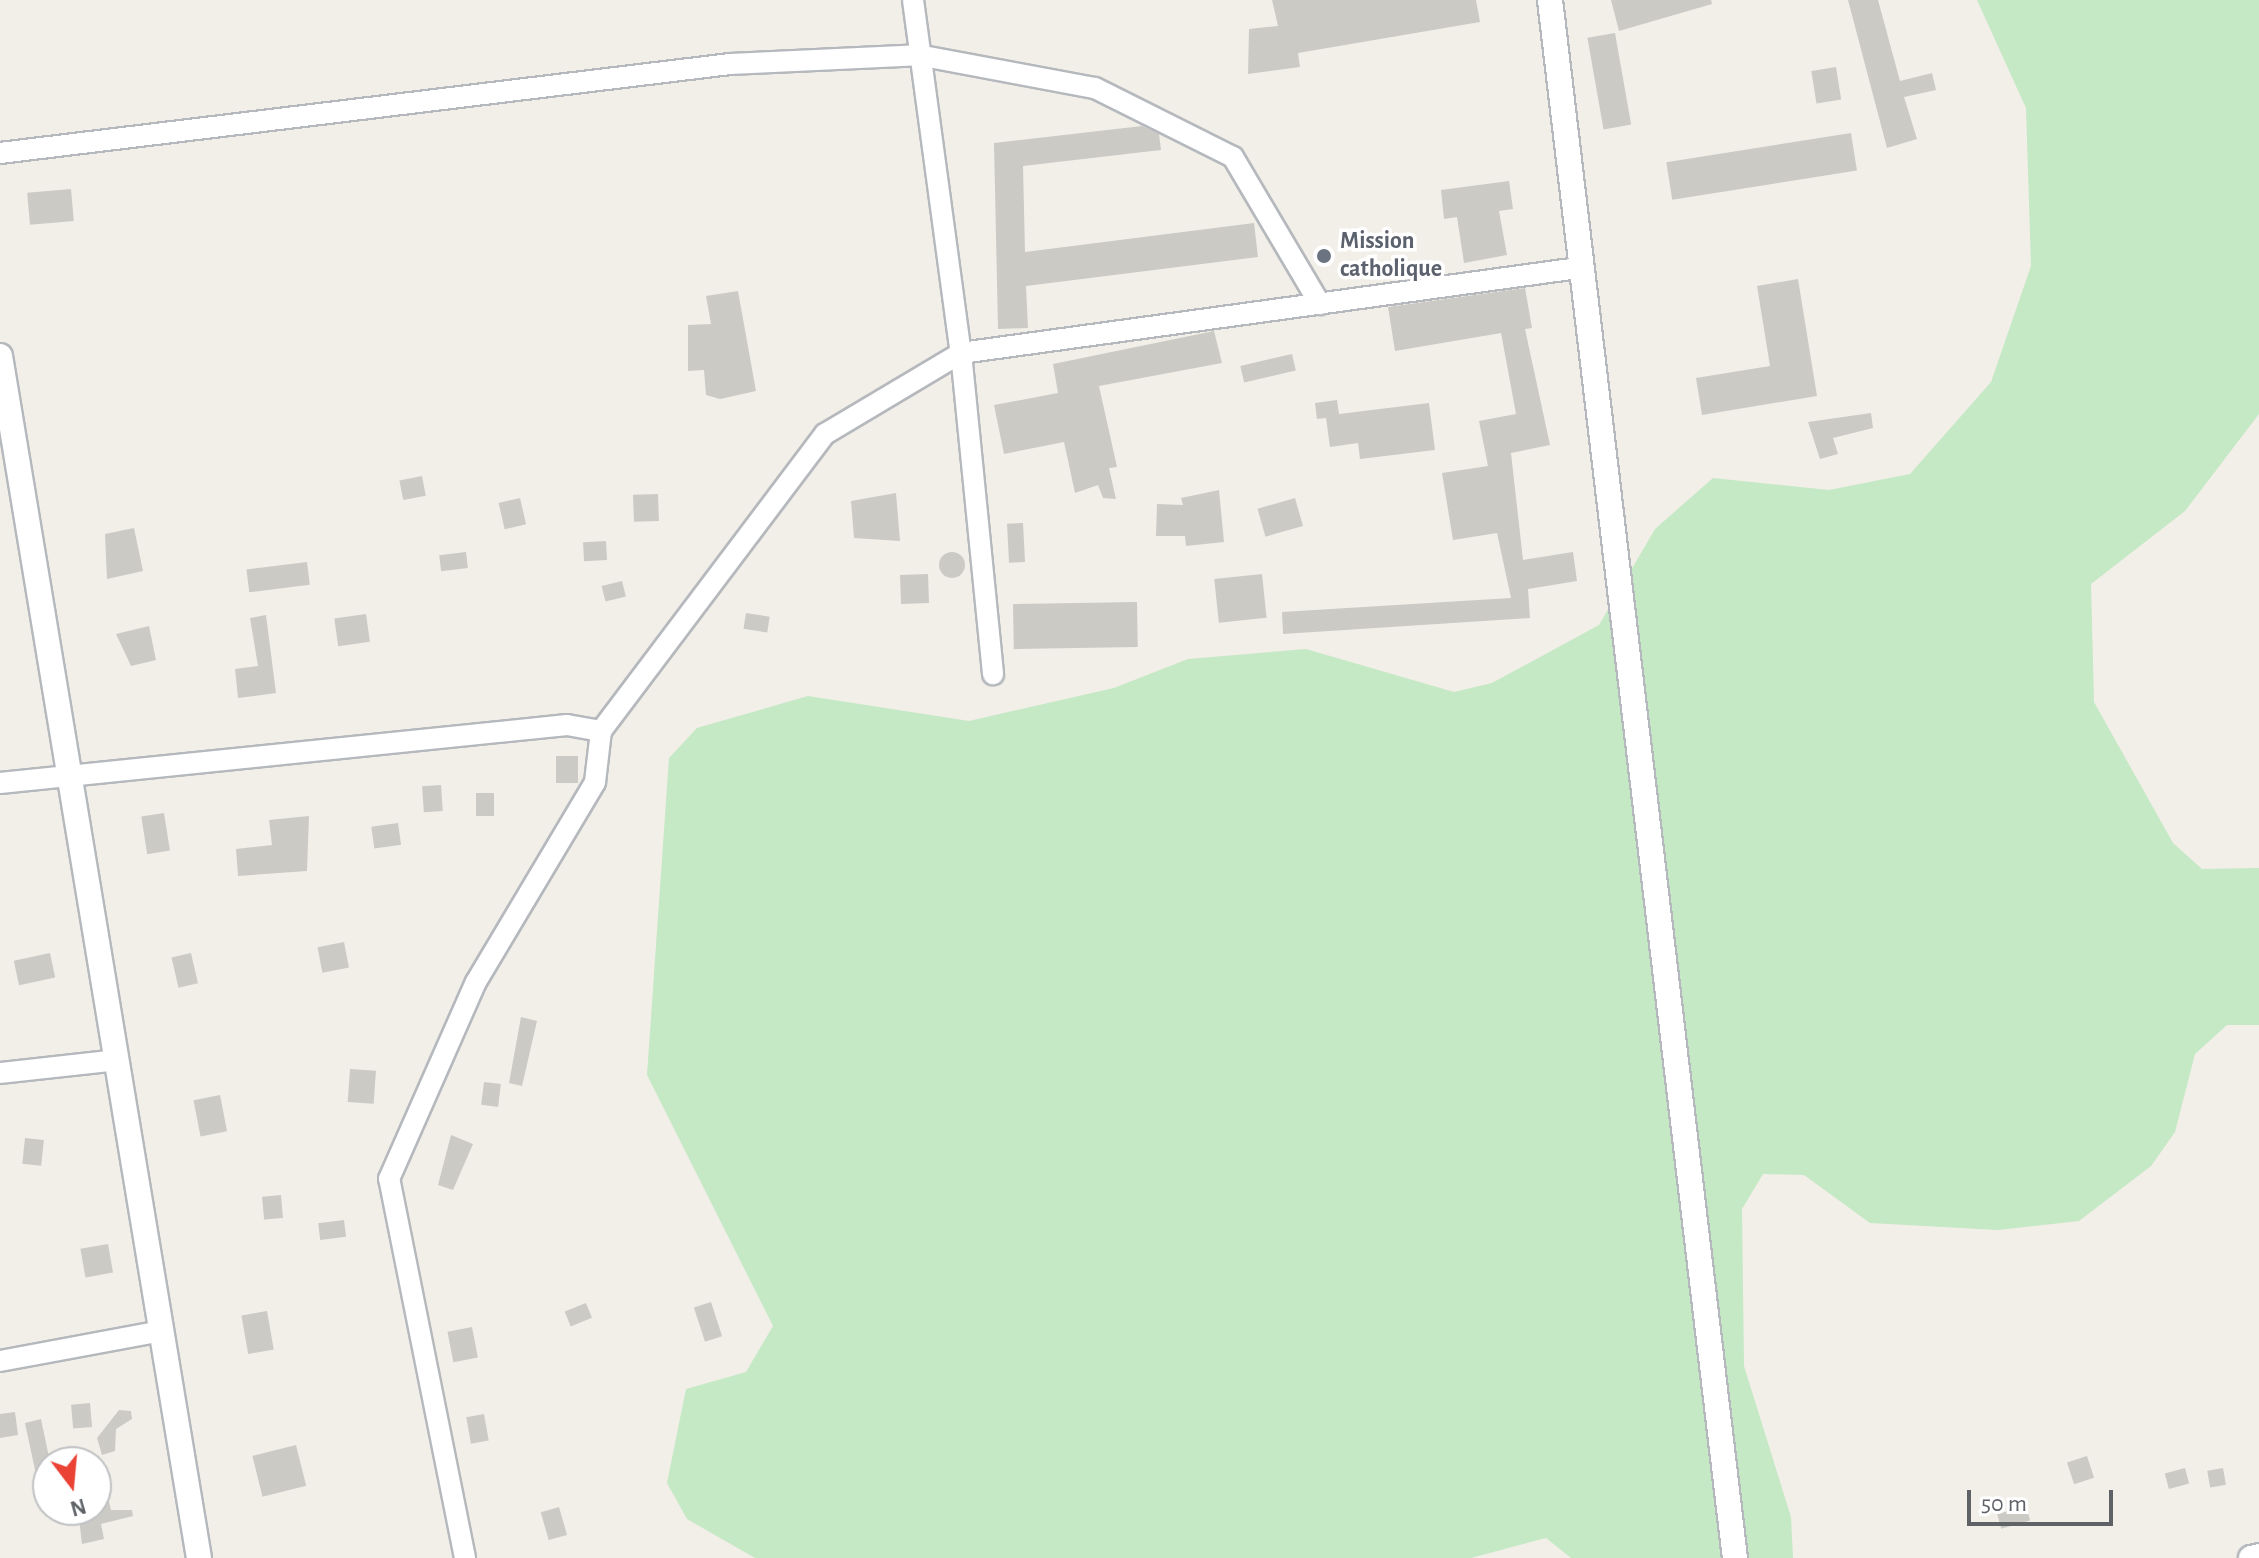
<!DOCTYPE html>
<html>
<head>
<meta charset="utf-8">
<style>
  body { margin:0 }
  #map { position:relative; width:2259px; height:1558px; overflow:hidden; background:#f1efe8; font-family:"Alegreya Sans",sans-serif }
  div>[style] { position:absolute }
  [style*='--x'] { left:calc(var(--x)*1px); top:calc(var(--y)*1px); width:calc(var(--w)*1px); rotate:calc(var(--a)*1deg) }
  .green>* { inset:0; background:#c5e8c5 }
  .building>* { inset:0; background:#cccac5; transform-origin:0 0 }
  .round { border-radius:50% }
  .roads { filter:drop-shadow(2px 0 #b5b8bc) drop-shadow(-2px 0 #b5b8bc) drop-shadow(0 2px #b5b8bc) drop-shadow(0 -2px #b5b8bc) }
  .minor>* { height:20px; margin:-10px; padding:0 10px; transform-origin:10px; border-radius:10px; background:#fff }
  .tertiary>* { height:24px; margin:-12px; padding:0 12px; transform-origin:12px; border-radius:12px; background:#fff }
  .dots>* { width:22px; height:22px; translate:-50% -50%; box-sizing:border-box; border:4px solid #fff; border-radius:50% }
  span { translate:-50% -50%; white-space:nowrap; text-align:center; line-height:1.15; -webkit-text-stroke:7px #fff; paint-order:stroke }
  .worship-label { font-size:24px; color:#5b616d; font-weight:700 }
  .left { translate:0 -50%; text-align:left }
  .north { position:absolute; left:32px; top:1446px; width:80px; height:80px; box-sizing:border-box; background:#fff; border:2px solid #bfc1c3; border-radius:50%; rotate:164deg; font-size:22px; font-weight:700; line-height:32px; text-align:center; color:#5f6368 }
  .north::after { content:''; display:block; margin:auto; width:28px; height:36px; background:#ea4335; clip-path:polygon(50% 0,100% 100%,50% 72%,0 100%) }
  .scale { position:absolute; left:1967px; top:1490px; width:146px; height:36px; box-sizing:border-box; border:4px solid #5f6368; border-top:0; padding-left:10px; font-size:24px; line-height:28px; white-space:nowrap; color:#5f6368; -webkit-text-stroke:6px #fff; paint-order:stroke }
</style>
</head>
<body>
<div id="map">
  <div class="green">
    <i style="clip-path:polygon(1977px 0,2259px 0,2259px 414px,2185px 511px,2091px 584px,2094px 702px,2173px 843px,2202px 869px,2259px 868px,2259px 1025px,2227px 1025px,2195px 1054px,2175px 1132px,2151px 1166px,2079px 1221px,1998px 1230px,1870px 1223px,1804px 1175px,1763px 1174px,1742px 1209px,1744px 1366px,1791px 1517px,1793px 1558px,1571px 1558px,1546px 1538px,1471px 1558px,755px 1558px,687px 1519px,667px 1483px,686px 1389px,746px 1372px,773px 1326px,647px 1075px,669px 758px,697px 728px,808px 696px,969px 721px,1114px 688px,1188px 659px,1306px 649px,1454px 692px,1492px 683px,1599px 625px,1655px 529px,1713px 478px,1829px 490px,1910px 474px,1991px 382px,2031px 266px,2026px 108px)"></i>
  </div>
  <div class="building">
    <i style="clip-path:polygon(1272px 0,1476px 0,1480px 22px,1298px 53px,1300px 67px,1248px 74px,1249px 29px,1278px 26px)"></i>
    <i style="clip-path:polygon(1611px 0,1711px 0,1712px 4px,1619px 31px)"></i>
    <i style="clip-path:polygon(1848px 0,1878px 0,1900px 81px,1932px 73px,1936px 90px,1904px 97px,1917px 139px,1887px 148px)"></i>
    <i style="left:1615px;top:33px;width:93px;height:28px;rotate:80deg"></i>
    <i style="left:1836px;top:67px;width:33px;height:25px;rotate:81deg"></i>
    <i style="clip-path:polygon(1142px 126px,1159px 134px,1161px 150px,1023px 166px,1025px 252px,1254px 223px,1258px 257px,1026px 286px,1028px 328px,998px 329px,994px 143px)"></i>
    <i style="left:1851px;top:133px;width:38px;height:187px;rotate:81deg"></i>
    <i style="clip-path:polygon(1509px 181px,1513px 209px,1499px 211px,1507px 255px,1464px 263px,1457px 217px,1444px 219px,1441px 190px)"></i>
    <i style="left:71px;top:189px;width:32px;height:44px;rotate:85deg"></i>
    <i style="clip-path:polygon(1798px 279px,1817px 396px,1702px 415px,1696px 378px,1770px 366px,1757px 286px)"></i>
    <i style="clip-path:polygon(1525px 288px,1532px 328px,1525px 329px,1550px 445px,1511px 453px,1523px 560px,1573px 552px,1577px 581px,1528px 589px,1530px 618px,1283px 634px,1282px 612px,1511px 598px,1497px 533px,1453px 540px,1442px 473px,1488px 466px,1479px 421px,1516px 414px,1501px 333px,1395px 351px,1388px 307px)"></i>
    <i style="clip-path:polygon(738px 291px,756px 391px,720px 399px,706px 395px,704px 370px,688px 371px,688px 325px,711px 324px,706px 296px)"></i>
    <i style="clip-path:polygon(1214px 331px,1222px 363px,1099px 386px,1117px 467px,1109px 468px,1116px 499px,1103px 498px,1098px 485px,1075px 493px,1064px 442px,1004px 454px,994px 405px,1058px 393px,1053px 364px)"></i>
    <i style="left:1292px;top:354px;width:17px;height:53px;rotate:77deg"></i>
    <i style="clip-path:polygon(1337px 400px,1339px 414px,1429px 403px,1435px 450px,1360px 459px,1358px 443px,1330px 447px,1326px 418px,1317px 419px,1315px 403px)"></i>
    <i style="clip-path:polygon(1871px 413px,1873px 428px,1833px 438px,1838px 454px,1820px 459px,1808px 422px)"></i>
    <i style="left:422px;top:476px;width:20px;height:23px;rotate:79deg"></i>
    <i style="clip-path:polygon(1219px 490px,1224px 542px,1186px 546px,1185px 536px,1156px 536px,1157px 504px,1183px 505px,1181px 498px)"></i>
    <i style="clip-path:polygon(896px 493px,900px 541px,854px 538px,851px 501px)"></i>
    <i style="left:658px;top:494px;width:27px;height:25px;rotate:88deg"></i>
    <i style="left:520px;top:498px;width:27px;height:22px;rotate:77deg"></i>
    <i style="left:1295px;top:498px;width:29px;height:39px;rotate:74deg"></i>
    <i style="left:1023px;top:523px;width:39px;height:16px;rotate:87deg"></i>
    <i style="clip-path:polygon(134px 528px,143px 571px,107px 579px,105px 534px)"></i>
    <i style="left:606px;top:541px;width:19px;height:23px;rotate:87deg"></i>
    <i class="round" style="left:939px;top:552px;width:26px;height:26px"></i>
    <i style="left:466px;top:552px;width:16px;height:27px;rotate:83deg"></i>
    <i style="left:307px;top:562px;width:23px;height:61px;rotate:83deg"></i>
    <i style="left:928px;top:574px;width:29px;height:28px;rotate:88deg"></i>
    <i style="left:1262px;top:574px;width:44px;height:48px;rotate:84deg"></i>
    <i style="left:622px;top:581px;width:16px;height:21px;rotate:76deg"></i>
    <i style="left:1137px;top:602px;width:45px;height:124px;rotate:89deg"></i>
    <i style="left:746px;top:613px;width:24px;height:16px;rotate:9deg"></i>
    <i style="left:366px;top:614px;width:28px;height:32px;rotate:82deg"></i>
    <i style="clip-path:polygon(266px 615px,276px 693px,238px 698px,235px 669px,258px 666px,250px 618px)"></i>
    <i style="clip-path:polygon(149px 626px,156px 660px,131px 666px,116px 634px)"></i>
    <i style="left:556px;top:756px;width:22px;height:27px"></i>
    <i style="left:441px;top:785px;width:26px;height:19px;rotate:86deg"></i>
    <i style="left:494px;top:793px;width:23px;height:18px;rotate:90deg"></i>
    <i style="left:164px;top:813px;width:38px;height:23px;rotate:81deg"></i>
    <i style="clip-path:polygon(309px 816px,307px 871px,238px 876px,236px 849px,272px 845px,269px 820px)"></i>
    <i style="left:398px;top:823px;width:22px;height:27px;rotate:82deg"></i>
    <i style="left:344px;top:942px;width:26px;height:27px;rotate:79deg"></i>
    <i style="left:50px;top:953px;width:25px;height:37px;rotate:78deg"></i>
    <i style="left:191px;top:953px;width:31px;height:20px;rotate:77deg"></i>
    <i style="clip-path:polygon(521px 1017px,537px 1021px,522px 1086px,509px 1083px)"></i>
    <i style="left:350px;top:1069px;width:26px;height:33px;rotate:4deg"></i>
    <i style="left:484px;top:1082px;width:17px;height:23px;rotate:7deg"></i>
    <i style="left:220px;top:1095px;width:37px;height:27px;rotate:79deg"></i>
    <i style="clip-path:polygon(451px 1135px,473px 1144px,453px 1190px,438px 1185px)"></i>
    <i style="left:25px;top:1138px;width:19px;height:26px;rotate:6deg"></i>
    <i style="left:281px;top:1195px;width:23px;height:19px;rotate:85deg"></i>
    <i style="left:344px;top:1220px;width:17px;height:26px;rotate:83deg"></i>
    <i style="left:108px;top:1244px;width:29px;height:28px;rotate:80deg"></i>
    <i style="left:711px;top:1302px;width:36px;height:18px;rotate:72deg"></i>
    <i style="left:586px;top:1303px;width:16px;height:23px;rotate:68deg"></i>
    <i style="left:267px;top:1311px;width:39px;height:26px;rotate:80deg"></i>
    <i style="left:472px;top:1327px;width:31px;height:25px;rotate:79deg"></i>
    <i style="left:90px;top:1403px;width:24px;height:19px;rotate:85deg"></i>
    <i style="clip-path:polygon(119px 1410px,131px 1411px,132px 1419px,116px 1429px,115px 1451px,102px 1455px,97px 1438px)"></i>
    <i style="clip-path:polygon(15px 1412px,18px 1435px,0 1438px,0 1414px)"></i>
    <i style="left:484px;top:1414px;width:27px;height:18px;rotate:80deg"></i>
    <i style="clip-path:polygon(41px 1419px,50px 1462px,48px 1497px,41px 1498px,25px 1423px)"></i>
    <i style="left:296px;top:1445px;width:42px;height:45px;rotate:76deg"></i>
    <i style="left:2087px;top:1456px;width:23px;height:21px;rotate:72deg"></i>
    <i style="left:2185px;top:1468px;width:16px;height:21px;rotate:75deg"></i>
    <i style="left:2223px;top:1468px;width:17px;height:16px;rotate:80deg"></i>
    <i style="clip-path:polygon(102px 1474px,111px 1510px,132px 1510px,133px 1516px,101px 1524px,104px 1539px,82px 1544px,78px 1510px,96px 1510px,96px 1475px)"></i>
    <i style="left:2026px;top:1506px;width:15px;height:30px;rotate:74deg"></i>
    <i style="left:559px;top:1507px;width:29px;height:19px;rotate:74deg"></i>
  </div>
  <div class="roads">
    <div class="minor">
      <i style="--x:913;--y:0;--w:356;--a:82.3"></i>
      <i style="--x:961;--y:353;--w:323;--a:84.3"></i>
      <i style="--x:0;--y:153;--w:735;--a:-6.95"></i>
      <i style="--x:730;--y:64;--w:188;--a:-2.7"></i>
      <i style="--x:918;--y:55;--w:180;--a:10.6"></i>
      <i style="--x:1095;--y:88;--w:154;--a:26.6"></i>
      <i style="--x:1233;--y:157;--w:171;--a:59.4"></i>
      <i style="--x:0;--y:783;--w:570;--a:-5.84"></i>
      <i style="--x:567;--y:725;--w:35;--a:10"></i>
      <i style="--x:0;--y:1073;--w:118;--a:-6.3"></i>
      <i style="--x:0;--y:1361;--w:165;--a:-10.5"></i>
      <i style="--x:465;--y:1558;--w:387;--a:-101.3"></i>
      <i style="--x:389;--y:1179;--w:215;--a:-66.2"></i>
      <i style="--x:476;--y:982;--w:233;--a:-59.2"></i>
      <i style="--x:595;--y:782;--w:51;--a:-83.3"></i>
      <i style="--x:601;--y:731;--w:372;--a:-53"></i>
      <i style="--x:825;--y:434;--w:158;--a:-30.8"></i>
      <i style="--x:961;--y:353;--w:623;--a:-7.84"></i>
    </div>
    <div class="tertiary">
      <i style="--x:1550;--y:0;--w:1569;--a:83.23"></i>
      <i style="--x:0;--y:356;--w:1218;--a:80.6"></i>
      <i style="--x:2251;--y:1558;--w:8;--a:-14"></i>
    </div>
  </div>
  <div class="dots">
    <i style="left:1324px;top:256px;background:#6b7280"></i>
  </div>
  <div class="worship-label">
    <span class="left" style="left:1340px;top:256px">Mission<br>catholique</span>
  </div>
  <div class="north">N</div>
  <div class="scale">50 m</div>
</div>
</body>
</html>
